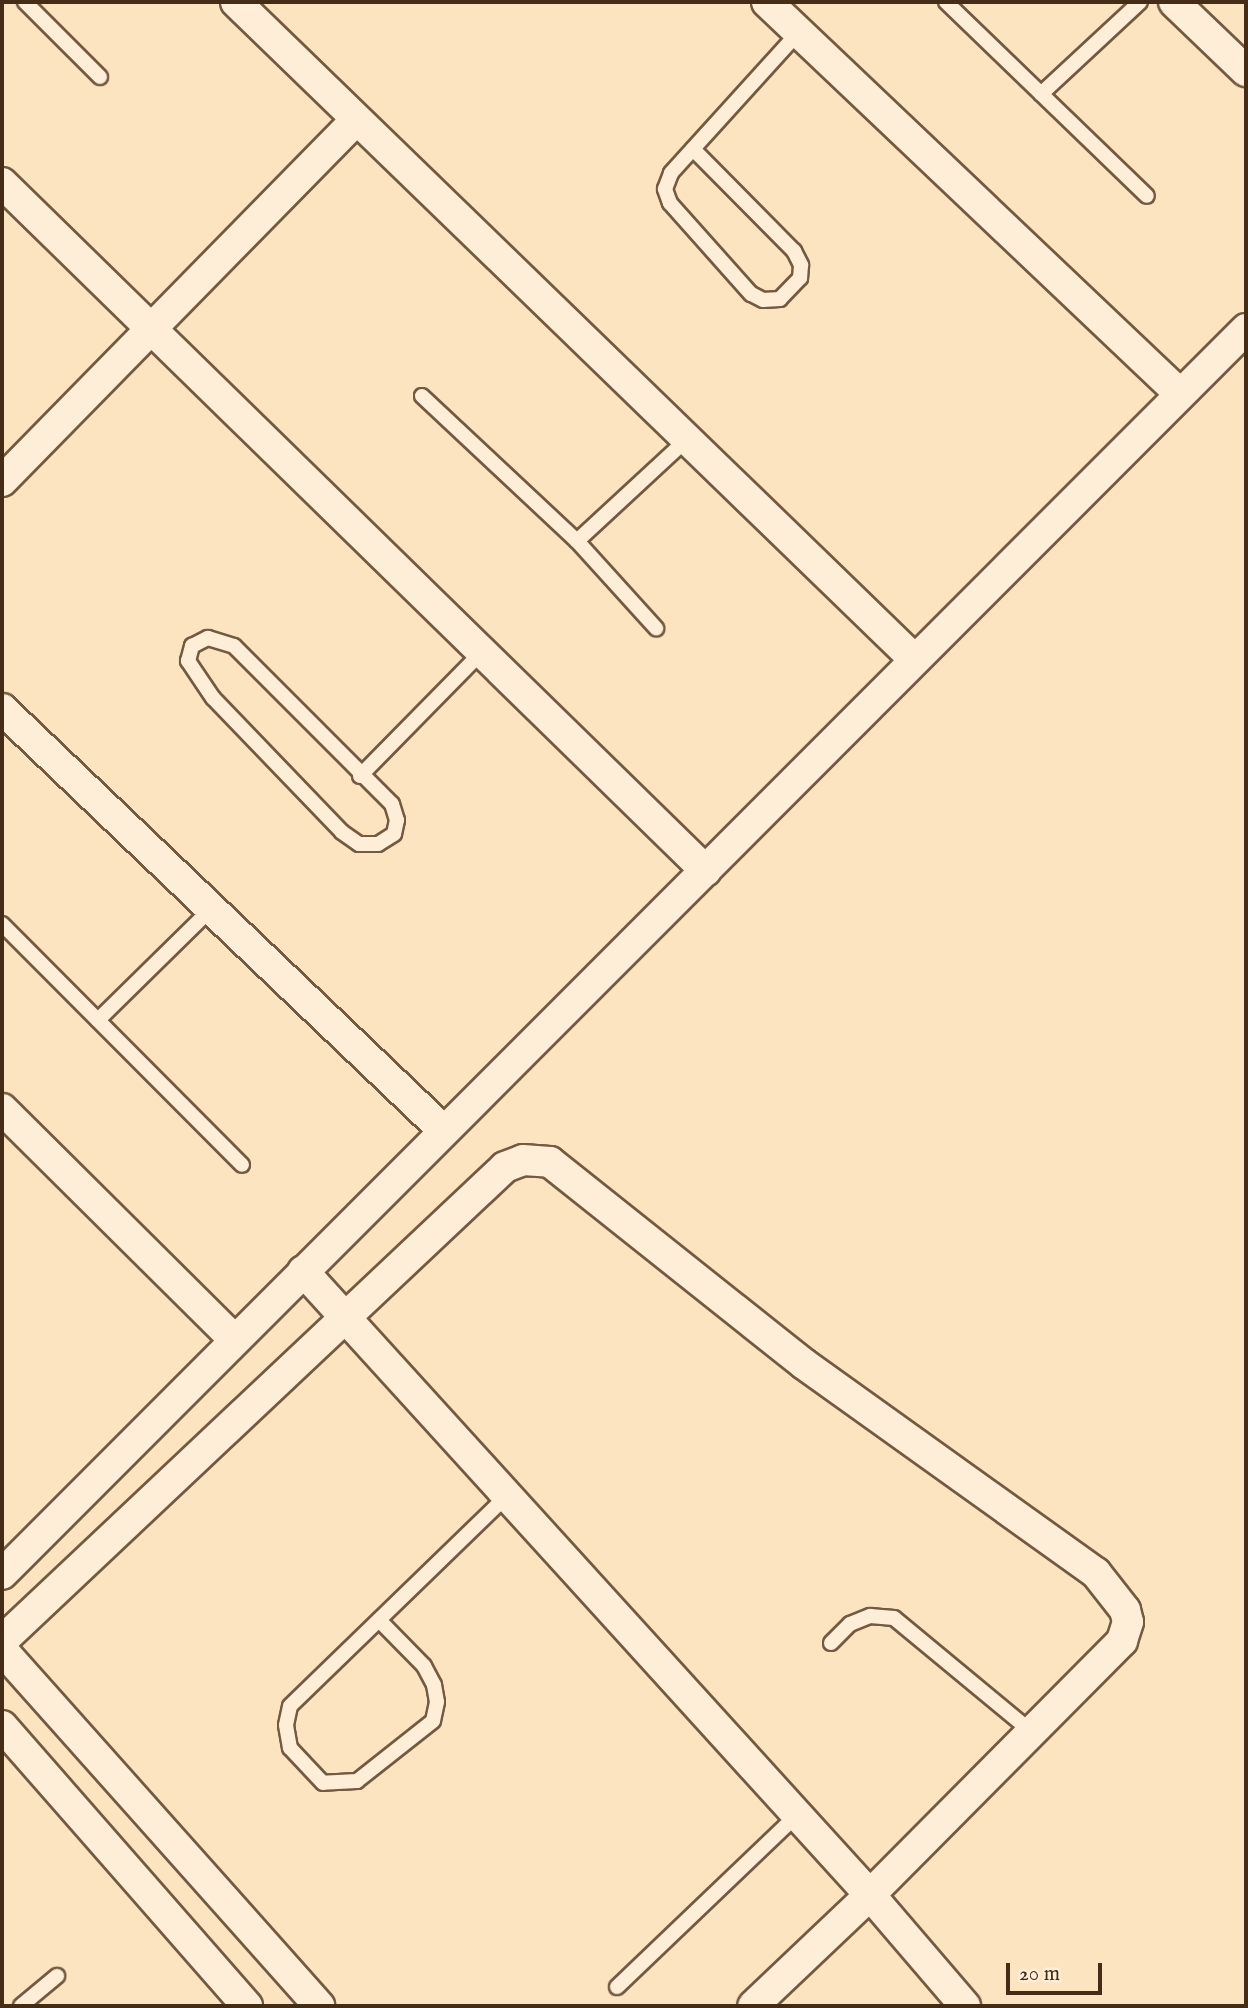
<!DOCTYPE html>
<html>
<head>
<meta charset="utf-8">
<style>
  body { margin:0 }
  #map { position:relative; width:1248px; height:2008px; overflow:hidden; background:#fde4c1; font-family:"IM FELL English",serif }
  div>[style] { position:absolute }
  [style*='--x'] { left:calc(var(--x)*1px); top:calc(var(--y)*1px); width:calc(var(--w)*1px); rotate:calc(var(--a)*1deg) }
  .roads { filter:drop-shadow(2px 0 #735a41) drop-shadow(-2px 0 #735a41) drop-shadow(0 2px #735a41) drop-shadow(0 -2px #735a41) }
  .service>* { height:14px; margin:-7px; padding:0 7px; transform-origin:7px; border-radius:7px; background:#feedd7 }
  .minor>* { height:30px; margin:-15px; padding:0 15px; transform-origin:15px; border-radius:15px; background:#feedd7 }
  span { translate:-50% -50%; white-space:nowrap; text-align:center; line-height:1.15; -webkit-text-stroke:6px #feedd7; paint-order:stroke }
  .frame { position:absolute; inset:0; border:4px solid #452c16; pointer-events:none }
  .scale { position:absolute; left:1006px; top:1963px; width:96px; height:32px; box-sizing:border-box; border:4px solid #452c16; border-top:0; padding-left:9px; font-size:21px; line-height:24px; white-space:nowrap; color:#452c16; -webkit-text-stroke:5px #feedd7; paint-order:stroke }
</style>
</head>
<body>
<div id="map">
  <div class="roads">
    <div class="service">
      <i style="--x:25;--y:2;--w:106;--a:45"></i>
      <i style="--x:946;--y:2;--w:279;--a:44"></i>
      <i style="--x:1041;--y:94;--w:135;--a:-42.9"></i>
      <i style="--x:693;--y:149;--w:144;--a:45.3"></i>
      <i style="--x:794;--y:251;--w:16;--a:63"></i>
      <i style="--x:801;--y:265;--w:13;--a:94"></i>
      <i style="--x:800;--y:278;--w:29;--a:134"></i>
      <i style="--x:780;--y:299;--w:17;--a:177"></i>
      <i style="--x:763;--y:300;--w:13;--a:-153"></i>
      <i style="--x:751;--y:294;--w:122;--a:-131.7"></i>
      <i style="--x:670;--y:203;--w:15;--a:-110"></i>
      <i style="--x:665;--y:189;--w:17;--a:-69"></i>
      <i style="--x:671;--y:173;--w:190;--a:-47.8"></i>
      <i style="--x:422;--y:396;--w:212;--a:43.1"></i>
      <i style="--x:577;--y:541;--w:149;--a:-42.8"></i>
      <i style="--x:577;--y:541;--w:118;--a:47.8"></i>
      <i style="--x:208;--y:638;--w:27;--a:17"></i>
      <i style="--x:234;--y:646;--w:223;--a:45"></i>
      <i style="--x:392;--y:804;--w:17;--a:73"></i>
      <i style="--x:397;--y:820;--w:14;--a:102"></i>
      <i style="--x:394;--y:834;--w:19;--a:148"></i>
      <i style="--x:378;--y:844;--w:19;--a:180"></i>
      <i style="--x:359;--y:844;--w:21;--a:-145"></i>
      <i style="--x:342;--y:832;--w:186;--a:-133.9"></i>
      <i style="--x:213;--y:698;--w:45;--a:-124"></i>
      <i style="--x:188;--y:661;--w:16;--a:-75"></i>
      <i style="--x:192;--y:646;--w:18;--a:-27"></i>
      <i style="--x:360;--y:776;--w:174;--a:-45.5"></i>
      <i style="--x:2;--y:924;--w:340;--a:45.1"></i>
      <i style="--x:98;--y:1020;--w:158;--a:-44.5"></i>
      <i style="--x:379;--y:1620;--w:64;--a:45.6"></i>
      <i style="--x:424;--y:1666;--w:21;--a:62"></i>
      <i style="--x:434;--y:1685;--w:17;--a:80"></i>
      <i style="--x:437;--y:1702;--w:19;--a:102"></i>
      <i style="--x:433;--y:1721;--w:97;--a:141.7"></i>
      <i style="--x:357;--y:1781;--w:34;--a:177"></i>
      <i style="--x:323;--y:1783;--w:48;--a:-133.3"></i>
      <i style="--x:290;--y:1748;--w:23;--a:-100"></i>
      <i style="--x:286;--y:1725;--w:19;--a:-78"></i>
      <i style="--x:290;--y:1706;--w:301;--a:-44.1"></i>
      <i style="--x:831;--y:1643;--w:27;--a:-45"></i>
      <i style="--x:850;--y:1624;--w:22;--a:-22"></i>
      <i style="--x:870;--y:1616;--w:24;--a:5"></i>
      <i style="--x:894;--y:1618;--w:179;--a:39.6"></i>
      <i style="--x:617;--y:1987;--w:249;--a:-43.7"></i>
      <i style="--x:21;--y:2006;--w:47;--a:-39.8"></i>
    </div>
    <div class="minor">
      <i style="--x:236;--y:2;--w:944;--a:44.1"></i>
      <i style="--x:767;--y:2;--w:569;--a:43.51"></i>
      <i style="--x:1174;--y:2;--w:100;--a:43.8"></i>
      <i style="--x:2;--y:183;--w:984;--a:44.34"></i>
      <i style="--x:2;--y:481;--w:506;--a:-45.56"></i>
      <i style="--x:2;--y:709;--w:610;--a:43.67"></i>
      <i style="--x:2;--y:1109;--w:328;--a:44.8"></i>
      <i style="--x:303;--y:1271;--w:843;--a:47.74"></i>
      <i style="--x:870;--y:1895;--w:146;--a:49.4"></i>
      <i style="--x:2;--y:1574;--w:1760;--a:-45.02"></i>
      <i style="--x:4;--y:1639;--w:688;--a:-43.29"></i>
      <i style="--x:505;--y:1167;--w:19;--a:-21"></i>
      <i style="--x:523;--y:1160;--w:27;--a:4"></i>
      <i style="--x:550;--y:1162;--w:325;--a:38.5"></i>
      <i style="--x:804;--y:1364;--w:359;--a:35.6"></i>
      <i style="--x:1096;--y:1573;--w:47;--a:51.9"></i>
      <i style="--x:1125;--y:1610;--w:12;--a:76"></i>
      <i style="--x:1128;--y:1622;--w:20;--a:108"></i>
      <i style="--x:1122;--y:1641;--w:358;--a:134.8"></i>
      <i style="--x:870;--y:1895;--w:161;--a:136.5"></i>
      <i style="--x:4;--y:1652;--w:474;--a:48.3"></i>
      <i style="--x:2;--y:1726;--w:372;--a:48.8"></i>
    </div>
  </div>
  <div class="frame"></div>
  <div class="scale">20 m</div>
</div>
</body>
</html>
